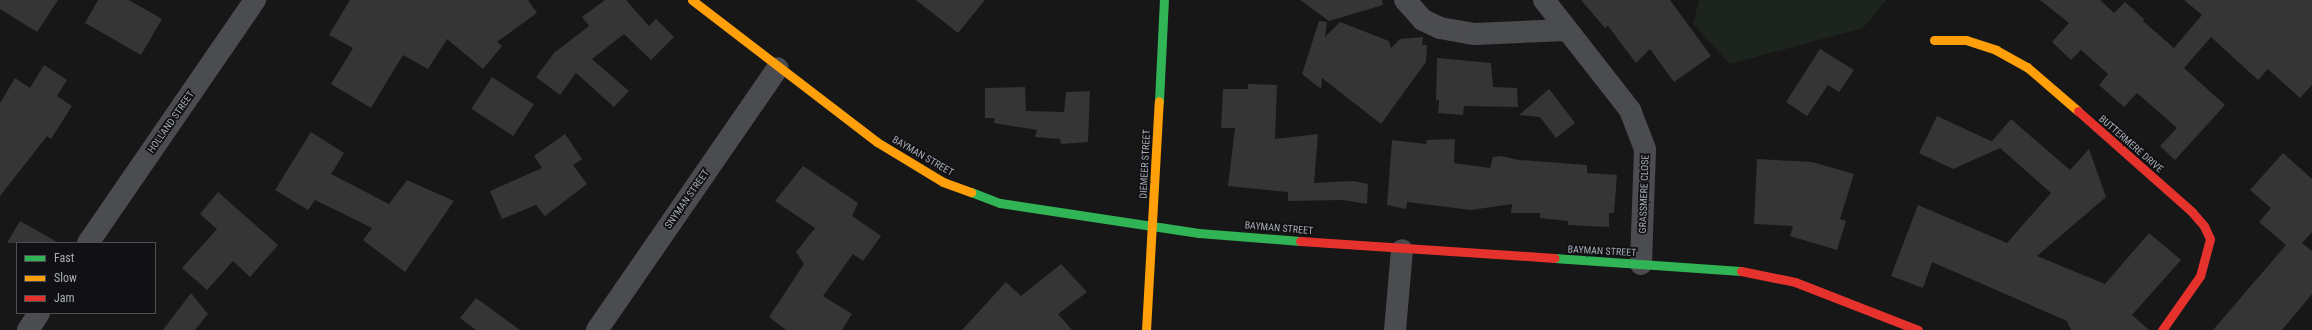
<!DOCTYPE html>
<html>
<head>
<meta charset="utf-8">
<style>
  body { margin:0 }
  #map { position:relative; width:2312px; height:330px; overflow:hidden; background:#171717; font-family:"Roboto Condensed",sans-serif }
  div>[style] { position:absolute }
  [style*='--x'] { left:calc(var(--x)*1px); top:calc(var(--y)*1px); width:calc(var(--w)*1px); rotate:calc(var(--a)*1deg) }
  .green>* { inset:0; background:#1d241e }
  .building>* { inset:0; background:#353536; transform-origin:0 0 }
  .street>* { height:22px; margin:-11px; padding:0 11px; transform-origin:11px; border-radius:11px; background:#4b4c50 }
  .fast>* { height:9px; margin:-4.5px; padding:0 4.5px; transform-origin:4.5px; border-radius:4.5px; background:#30b455 }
  .slow>* { height:9px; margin:-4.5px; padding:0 4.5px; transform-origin:4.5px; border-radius:4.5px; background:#ff9f0a }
  .jam>* { height:9px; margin:-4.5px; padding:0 4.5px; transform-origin:4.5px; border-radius:4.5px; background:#e5322d }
  span { translate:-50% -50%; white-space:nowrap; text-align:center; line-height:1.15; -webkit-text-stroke:3.5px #111113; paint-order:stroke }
  .street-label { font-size:10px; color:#a8adb8 }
  .legend { position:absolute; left:16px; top:242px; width:140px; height:72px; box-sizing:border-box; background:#111113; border:1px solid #4d4f55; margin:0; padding:5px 7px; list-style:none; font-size:12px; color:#a8adb8 }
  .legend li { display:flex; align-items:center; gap:8px; height:20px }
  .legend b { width:20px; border:1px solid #4d4f55 }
</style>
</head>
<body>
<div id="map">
  <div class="green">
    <i style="clip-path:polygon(1699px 0,1886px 0,1863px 28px,1730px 64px,1693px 24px)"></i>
  </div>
  <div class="building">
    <i style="clip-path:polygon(0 0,58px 0,37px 32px,0 9px)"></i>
    <i style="clip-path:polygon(98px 0,129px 0,162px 19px,141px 55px,85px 23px)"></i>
    <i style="clip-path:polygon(350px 0,528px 0,537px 13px,497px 42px,502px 46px,483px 69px,447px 39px,428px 69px,403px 55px,371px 108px,331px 84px,353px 48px,329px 35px)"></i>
    <i style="clip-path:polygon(605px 0,626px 0,649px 26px,656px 19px,674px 37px,651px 60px,624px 34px,592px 59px,629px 91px,614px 107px,576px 73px,560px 95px,536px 77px,554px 53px,589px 26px,582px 17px)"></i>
    <i style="clip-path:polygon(916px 0,985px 0,958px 33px)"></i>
    <i style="clip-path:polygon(1300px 0,1382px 0,1383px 5px,1329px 21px)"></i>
    <i style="clip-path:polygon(1581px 0,1670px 0,1711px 56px,1674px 82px,1650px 49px,1636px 63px,1608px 26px,1605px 28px)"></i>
    <i style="clip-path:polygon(2040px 0,2100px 0,2114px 13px,2125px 2px,2144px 19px,2143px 21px,2174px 48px,2202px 15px,2184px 0,2312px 0,2312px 85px,2300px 98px,2268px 69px,2258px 80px,2211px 37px,2184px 68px,2225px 105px,2175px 160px,2160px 146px,2177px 128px,2137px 93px,2124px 107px,2099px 85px,2108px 74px,2081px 50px,2071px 60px,2052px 42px,2069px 23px)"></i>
    <i style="clip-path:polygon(1319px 21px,1327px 22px,1325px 37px,1340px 22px,1389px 41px,1391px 48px,1400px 39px,1423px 37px,1422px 45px,1427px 45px,1426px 62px,1381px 124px,1322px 78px,1321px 89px,1302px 74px)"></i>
    <i style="clip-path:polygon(1820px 49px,1854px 70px,1839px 92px,1828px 85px,1807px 116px,1786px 102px)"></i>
    <i style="clip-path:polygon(1437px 58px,1491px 63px,1493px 87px,1517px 88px,1518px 107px,1464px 106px,1463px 115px,1438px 113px,1439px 100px,1436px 100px)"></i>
    <i style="clip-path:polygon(44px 65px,67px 80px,57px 96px,72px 106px,51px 139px,47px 136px,0 196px,0 103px,15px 78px,30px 88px)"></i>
    <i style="left:492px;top:77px;width:50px;height:38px;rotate:33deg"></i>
    <i style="clip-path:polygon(1248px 84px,1277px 85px,1275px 139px,1318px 134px,1314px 183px,1353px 181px,1368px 184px,1367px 204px,1343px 200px,1288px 201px,1288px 192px,1228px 186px,1235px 128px,1221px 128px,1223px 89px,1248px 89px)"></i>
    <i style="clip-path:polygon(1025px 87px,1026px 111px,1064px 112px,1066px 92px,1090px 91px,1088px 142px,1061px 144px,1060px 139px,1035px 137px,1037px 130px,994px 123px,995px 118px,985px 118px,985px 88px)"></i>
    <i style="clip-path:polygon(1549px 89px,1575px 123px,1556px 138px,1540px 117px,1519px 115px)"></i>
    <i style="clip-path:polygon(1937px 116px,1993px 142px,1992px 141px,2011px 119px,2070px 170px,2089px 149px,2106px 197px,2037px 256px,2105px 284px,2149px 233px,2181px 260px,2132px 315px,2149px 330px,2071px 330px,2067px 321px,1932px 262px,1923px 288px,1891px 276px,1918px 205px,2007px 243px,2051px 193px,2000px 148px,1953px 169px,1919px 153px)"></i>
    <i style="clip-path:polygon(311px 132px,344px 153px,331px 174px,389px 204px,407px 180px,454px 201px,405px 272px,363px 240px,372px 228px,315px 200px,308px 210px,275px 190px)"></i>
    <i style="clip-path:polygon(565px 134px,582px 159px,573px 165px,587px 184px,545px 216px,536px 205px,502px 219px,490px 191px,542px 168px,534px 156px)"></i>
    <i style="clip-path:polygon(1455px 139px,1454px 163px,1490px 168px,1493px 157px,1501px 156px,1519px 160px,1587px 165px,1587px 173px,1617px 175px,1614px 213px,1609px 213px,1609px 227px,1568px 225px,1568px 221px,1540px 218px,1540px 213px,1511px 213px,1512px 204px,1471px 210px,1407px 202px,1406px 209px,1387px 205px,1392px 140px,1426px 144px,1427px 140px)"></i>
    <i style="clip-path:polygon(2283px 153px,2312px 179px,2312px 232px,2302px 243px,2312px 251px,2312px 294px,2282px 330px,2213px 330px,2286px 245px,2259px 222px,2271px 208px,2250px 190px)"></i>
    <i style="clip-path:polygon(1757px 159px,1812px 162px,1854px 174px,1840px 219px,1846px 221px,1837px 250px,1790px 236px,1793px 226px,1754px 224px)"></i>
    <i style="clip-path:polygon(803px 166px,858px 203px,852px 216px,881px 236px,863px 261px,853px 254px,823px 296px,852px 314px,842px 330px,786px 330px,769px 317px,804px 264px,796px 252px,815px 228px,775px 201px)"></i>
    <i style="clip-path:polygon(218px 192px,278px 245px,250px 277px,233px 261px,207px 290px,182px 268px,217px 229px,200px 214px)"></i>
    <i style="clip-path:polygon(20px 221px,59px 243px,7px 243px)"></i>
    <i style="clip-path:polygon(1061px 264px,1087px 292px,1058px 314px,1072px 330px,962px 330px,1006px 282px,1021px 296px)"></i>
    <i style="clip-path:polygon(191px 293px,208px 314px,195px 330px,163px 330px)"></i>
    <i style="clip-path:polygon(476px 298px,520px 330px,476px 330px,460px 318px)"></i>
  </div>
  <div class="street">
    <i style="--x:1405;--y:0;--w:27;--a:48"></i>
    <i style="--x:1423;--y:20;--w:19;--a:25"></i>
    <i style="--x:1440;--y:28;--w:35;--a:10"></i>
    <i style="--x:1474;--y:34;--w:93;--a:-2.5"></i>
    <i style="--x:1544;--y:0;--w:140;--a:52"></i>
    <i style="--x:1630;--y:110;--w:42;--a:69"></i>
    <i style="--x:1645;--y:149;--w:115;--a:92"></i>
    <i style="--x:88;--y:243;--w:295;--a:-55.5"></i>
    <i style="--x:28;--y:330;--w:20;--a:-57"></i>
    <i style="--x:597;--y:330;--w:318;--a:-55.4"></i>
    <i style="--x:1395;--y:330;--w:80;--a:-85"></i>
  </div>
  <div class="fast">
    <i style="--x:1159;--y:101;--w:101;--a:-87.2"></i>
    <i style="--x:971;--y:192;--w:31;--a:21"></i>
    <i style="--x:1000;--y:203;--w:201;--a:8.6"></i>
    <i style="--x:1199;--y:233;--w:101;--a:4.5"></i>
    <i style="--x:1554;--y:258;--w:187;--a:4"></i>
  </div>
  <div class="slow">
    <i style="--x:692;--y:0;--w:233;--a:37.5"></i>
    <i style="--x:877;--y:142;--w:77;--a:31.2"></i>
    <i style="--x:943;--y:182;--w:30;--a:20"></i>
    <i style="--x:1934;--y:40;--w:32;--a:0"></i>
    <i style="--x:1966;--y:40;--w:32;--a:18"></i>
    <i style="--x:1996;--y:50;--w:35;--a:29"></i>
    <i style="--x:2027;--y:67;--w:67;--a:40.8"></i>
    <i style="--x:1146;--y:330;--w:229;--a:-86.8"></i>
  </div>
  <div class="jam">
    <i style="--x:2078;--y:111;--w:152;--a:41.5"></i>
    <i style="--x:2192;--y:212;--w:18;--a:49"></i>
    <i style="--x:2204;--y:226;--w:14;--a:65"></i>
    <i style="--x:2210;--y:239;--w:38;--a:105"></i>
    <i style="--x:2200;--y:276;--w:66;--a:125.1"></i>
    <i style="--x:1300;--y:241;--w:255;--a:3.8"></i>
    <i style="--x:1741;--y:271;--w:55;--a:11.5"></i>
    <i style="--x:1795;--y:282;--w:132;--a:21.3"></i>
  </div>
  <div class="street-label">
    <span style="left:171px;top:122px;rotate:-55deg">HOLLAND STREET</span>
    <span style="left:2131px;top:144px;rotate:41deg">BUTTERMERE DRIVE</span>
    <span style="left:923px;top:156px;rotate:30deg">BAYMAN STREET</span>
    <span style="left:1145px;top:164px;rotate:-87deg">DIEMEER STREET</span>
    <span style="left:1644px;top:194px;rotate:-88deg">GRASSMERE CLOSE</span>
    <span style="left:687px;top:199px;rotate:-55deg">SNYMAN STREET</span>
    <span style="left:1279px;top:228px;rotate:5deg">BAYMAN STREET</span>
    <span style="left:1602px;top:251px;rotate:3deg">BAYMAN STREET</span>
  </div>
  <ul class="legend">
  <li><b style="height:5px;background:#30b455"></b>Fast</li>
  <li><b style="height:5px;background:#ff9f0a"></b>Slow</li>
  <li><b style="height:5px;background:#e5322d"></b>Jam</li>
  </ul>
</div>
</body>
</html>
